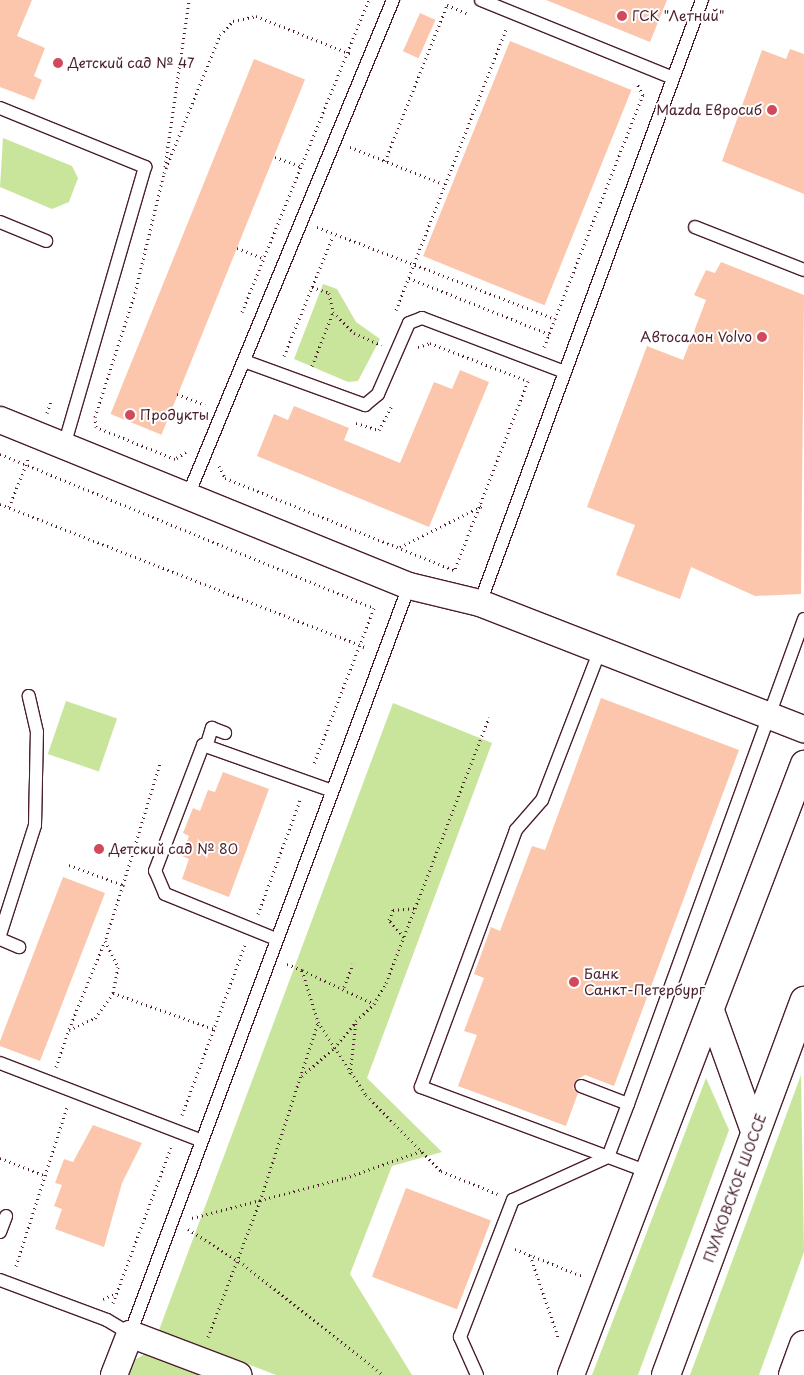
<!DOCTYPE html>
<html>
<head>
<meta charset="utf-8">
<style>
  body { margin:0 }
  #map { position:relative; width:804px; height:1375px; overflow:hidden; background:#fff; font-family:"Playpen Sans",sans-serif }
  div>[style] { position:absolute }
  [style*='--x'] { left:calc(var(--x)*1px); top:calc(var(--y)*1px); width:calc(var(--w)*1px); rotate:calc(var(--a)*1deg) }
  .green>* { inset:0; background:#c9e59c; transform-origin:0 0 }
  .building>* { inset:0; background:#fbc6ac; transform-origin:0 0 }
  .path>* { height:3px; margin-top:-1.5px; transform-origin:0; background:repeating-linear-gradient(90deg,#4a1f2b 0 1px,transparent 0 5px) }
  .roads { filter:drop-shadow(1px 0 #4a1f2b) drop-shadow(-1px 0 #4a1f2b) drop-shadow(0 1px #4a1f2b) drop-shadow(0 -1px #4a1f2b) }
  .service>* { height:12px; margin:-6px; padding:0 6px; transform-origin:6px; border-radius:6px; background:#fff }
  .minor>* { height:26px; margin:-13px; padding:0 13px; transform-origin:13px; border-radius:13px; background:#fff }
  .primary>* { height:28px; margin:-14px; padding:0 14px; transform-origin:14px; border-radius:14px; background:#fff }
  .dots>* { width:14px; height:14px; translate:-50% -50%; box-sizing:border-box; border:2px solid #fff; border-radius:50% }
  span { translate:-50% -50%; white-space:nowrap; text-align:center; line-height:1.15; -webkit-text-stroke:4px #fff; paint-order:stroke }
  .poi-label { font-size:14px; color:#4a1f2b }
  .left { translate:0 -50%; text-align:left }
  .right { translate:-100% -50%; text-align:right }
  .street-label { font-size:14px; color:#4a1f2b }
</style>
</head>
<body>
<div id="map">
  <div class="green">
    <i style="clip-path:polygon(3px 138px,72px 166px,78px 178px,69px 202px,52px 209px,0 187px)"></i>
    <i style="clip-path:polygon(323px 284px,337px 289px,356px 322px,380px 339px,358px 381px,348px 382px,294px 359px)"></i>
    <i style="left:66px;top:701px;width:54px;height:56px;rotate:19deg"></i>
    <i style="clip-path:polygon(393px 703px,492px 743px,367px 1078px,442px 1152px,392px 1166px,350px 1274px,412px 1375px,276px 1375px,159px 1330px)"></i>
    <i style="clip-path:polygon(801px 1075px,804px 1252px,759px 1375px,690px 1375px)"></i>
    <i style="clip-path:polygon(706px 1078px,729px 1130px,638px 1375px,592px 1375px)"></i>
    <i style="clip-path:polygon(146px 1353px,203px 1375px,122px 1375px,125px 1366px)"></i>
  </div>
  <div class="building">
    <i style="clip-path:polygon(0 0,32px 0,17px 36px,45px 48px,34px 76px,42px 80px,34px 100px,0 87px)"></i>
    <i style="clip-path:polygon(546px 0,667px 0,650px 42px)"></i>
    <i style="left:420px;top:13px;width:17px;height:42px;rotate:24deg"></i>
    <i style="left:510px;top:41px;width:131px;height:232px;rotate:22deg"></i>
    <i style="clip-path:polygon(790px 49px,804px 54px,804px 194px,722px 161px,762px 50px,786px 59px)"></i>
    <i style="left:254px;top:59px;width:55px;height:383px;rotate:22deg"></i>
    <i style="clip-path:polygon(721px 262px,804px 295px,801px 594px,755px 596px,691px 567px,680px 599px,616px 575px,635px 525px,587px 507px,647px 346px,683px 360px,706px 300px,694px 295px,706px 270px,715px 273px)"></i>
    <i style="clip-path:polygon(460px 370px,489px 382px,429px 527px,257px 456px,274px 414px,288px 420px,294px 406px,349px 428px,344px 440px,400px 463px,434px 382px,452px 389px)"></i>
    <i style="clip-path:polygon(601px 698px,739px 750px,614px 1086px,585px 1075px,576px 1080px,573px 1088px,578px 1093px,566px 1126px,458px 1086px,477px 1035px,464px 1031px,484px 978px,474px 974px,491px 927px,500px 931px,532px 846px,545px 850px)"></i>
    <i style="clip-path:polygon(223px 772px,269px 789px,229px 897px,182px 879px,189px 859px,182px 856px,189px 836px,183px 833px,193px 808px,200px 811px,208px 790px,215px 792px)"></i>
    <i style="clip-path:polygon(63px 877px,105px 893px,40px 1061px,0 1046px,0 1041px)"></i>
    <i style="clip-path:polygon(93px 1125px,142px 1143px,122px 1183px,104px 1247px,55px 1229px,62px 1209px,54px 1206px,62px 1185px,55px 1183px,64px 1159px,73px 1162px)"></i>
    <i style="left:406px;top:1188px;width:91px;height:95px;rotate:21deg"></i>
  </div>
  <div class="path">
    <i style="--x:350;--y:147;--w:100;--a:21.7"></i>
    <i style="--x:275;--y:157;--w:27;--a:20"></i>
    <i style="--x:385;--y:161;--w:168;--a:-68.3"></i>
    <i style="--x:447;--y:5;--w:23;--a:23"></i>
    <i style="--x:165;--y:167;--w:169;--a:-81.8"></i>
    <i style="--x:317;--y:227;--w:255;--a:21.1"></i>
    <i style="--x:237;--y:248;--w:28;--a:21"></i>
    <i style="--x:409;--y:278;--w:151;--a:21.8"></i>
    <i style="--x:312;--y:287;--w:18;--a:19"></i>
    <i style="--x:329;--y:293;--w:19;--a:78"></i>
    <i style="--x:333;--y:312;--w:30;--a:45"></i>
    <i style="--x:354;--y:333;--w:30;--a:24"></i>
    <i style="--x:396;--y:310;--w:301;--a:-68.6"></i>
    <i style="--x:242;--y:312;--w:337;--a:-67.9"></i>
    <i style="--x:418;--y:347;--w:13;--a:-18"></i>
    <i style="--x:430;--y:343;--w:105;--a:21.2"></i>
    <i style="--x:528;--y:381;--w:202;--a:111.2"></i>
    <i style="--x:544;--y:347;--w:271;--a:-68.6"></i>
    <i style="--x:643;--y:95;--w:13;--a:-117"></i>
    <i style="--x:284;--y:356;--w:130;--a:-67.8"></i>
    <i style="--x:312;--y:366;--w:58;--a:-68.7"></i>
    <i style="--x:177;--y:394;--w:30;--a:21"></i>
    <i style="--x:47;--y:413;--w:13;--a:-72"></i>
    <i style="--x:356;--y:423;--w:24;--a:17"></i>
    <i style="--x:379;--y:430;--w:26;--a:-62"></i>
    <i style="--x:186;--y:452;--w:13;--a:148"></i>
    <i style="--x:175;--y:459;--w:85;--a:-157.9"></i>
    <i style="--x:96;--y:427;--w:10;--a:-96"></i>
    <i style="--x:95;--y:417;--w:130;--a:-72.1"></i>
    <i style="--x:135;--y:293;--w:123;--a:-76.4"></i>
    <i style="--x:164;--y:173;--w:149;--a:-67.9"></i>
    <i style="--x:220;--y:35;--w:19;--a:-47"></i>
    <i style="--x:233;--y:21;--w:24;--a:-12"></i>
    <i style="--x:256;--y:16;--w:102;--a:21.8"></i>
    <i style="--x:0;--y:454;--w:404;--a:22.4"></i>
    <i style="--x:374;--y:608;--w:169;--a:111.1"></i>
    <i style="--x:219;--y:466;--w:13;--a:63"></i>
    <i style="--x:225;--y:478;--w:247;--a:21.9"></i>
    <i style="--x:0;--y:504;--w:394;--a:21.4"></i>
    <i style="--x:9;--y:507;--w:54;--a:-68.2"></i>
    <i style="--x:400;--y:547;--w:92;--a:-26.6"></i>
    <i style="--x:69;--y:865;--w:58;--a:20.3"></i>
    <i style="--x:123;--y:885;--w:59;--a:107.8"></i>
    <i style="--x:105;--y:941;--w:29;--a:63"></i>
    <i style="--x:118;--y:967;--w:26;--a:101"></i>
    <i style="--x:113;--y:993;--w:107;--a:19.6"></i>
    <i style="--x:123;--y:885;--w:127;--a:-73.1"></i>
    <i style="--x:258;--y:914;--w:124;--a:-69.7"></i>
    <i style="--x:404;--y:937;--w:23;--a:-131"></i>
    <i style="--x:389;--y:920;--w:11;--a:-68"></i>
    <i style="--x:393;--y:910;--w:23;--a:-5"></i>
    <i style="--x:287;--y:964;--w:16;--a:22"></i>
    <i style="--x:302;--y:970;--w:54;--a:72.9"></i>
    <i style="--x:318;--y:1022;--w:87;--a:56.7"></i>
    <i style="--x:366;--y:1095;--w:107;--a:45.4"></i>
    <i style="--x:441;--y:1171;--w:61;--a:22"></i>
    <i style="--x:302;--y:970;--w:80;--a:25.3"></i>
    <i style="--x:344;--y:987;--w:25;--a:-69"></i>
    <i style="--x:69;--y:1029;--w:95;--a:-67.8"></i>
    <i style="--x:56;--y:1067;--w:39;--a:-71"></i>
    <i style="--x:69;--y:1030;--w:29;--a:-25"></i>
    <i style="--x:95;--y:1018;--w:31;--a:-54"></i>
    <i style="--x:350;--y:1074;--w:53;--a:-83.5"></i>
    <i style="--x:356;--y:1021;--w:25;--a:-43"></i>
    <i style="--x:374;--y:1004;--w:24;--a:-60"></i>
    <i style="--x:386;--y:983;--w:285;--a:-68.8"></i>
    <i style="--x:302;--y:1076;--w:43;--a:-41.2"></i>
    <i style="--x:334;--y:1048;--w:34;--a:-50"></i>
    <i style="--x:182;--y:1115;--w:181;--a:-69.7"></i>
    <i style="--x:0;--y:1158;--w:49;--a:21.4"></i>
    <i style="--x:192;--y:1218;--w:158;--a:-14.7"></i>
    <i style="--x:345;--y:1178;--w:81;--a:-19.6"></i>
    <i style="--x:188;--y:1229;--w:65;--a:32.5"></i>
    <i style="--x:243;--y:1264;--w:179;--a:38.4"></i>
    <i style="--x:515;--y:1249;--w:72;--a:21.9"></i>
    <i style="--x:530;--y:1255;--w:87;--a:71.1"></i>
    <i style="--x:16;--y:1266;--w:167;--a:-72.2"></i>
    <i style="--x:103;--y:1299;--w:14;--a:-25"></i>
    <i style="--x:113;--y:1303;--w:166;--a:-69.6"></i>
    <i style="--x:208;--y:1337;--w:146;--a:-69.1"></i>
    <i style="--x:260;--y:1201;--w:188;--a:-72"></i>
  </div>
  <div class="roads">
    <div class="service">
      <i style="--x:481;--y:0;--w:207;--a:22.1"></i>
      <i style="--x:0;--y:108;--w:157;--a:22.1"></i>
      <i style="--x:145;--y:167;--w:291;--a:106.2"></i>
      <i style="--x:0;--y:222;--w:50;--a:22.4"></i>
      <i style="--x:695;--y:227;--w:117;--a:21.5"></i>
      <i style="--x:244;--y:361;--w:129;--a:20"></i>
      <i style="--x:365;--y:405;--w:17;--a:-40"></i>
      <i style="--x:378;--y:394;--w:77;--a:-66.4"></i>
      <i style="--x:409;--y:323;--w:14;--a:-21"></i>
      <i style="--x:422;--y:318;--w:153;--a:20.7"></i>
      <i style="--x:189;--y:493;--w:534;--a:-67.52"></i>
      <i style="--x:480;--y:603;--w:643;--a:-69.79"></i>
      <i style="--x:600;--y:650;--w:161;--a:111.1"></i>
      <i style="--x:542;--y:800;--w:40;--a:131"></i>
      <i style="--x:516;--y:830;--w:274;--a:110.3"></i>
      <i style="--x:421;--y:1087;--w:246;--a:20.5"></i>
      <i style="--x:207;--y:744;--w:17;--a:-73"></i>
      <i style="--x:212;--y:728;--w:14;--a:21"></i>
      <i style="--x:0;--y:935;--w:115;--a:-72.3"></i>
      <i style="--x:35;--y:825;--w:93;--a:-88.8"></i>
      <i style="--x:37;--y:732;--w:37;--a:-103"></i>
      <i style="--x:0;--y:939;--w:21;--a:23"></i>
      <i style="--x:276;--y:939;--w:120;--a:-157.9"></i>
      <i style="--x:165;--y:894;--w:25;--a:-113"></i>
      <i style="--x:155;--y:871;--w:135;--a:-69.1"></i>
      <i style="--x:203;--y:745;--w:137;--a:19.6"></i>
      <i style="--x:0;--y:1063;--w:214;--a:21.1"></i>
      <i style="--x:628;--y:1104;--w:516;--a:-70.05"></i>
      <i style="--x:0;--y:1232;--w:17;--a:-69"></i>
      <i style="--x:0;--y:1280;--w:114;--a:20.5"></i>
      <i style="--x:107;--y:1320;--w:27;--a:31"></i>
      <i style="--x:130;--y:1334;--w:798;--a:-69.54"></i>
      <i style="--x:477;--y:1375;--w:42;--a:-114.1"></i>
      <i style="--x:460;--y:1337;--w:147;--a:-68.9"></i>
      <i style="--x:513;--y:1200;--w:104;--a:-24.4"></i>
      <i style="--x:608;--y:1157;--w:57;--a:-69.3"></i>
      <i style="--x:628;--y:1104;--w:50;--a:-159"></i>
    </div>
    <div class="minor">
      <i style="--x:0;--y:420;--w:441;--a:22.1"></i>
      <i style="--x:409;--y:586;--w:73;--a:13.5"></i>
      <i style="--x:480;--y:603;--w:348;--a:21.3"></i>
      <i style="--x:711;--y:1011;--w:131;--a:70.3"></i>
      <i style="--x:114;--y:1375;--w:44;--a:-68.7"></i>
      <i style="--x:130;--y:1334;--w:116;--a:20.8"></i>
      <i style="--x:571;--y:1375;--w:654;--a:-69.13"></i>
    </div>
    <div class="primary">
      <i style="--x:666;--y:1375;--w:399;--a:-69.7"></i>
      <i style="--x:793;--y:1375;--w:32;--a:-70"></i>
    </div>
  </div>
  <div class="dots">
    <i style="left:622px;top:16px;background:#d1495b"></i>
    <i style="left:58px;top:63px;background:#d1495b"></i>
    <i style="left:772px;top:110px;background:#d1495b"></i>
    <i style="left:762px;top:337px;background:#d1495b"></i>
    <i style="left:130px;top:415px;background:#d1495b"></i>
    <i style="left:99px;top:849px;background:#d1495b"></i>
    <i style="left:574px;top:982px;background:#d1495b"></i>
  </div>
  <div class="poi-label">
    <span class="left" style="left:632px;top:16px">ГСК "Летний"</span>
    <span class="left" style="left:68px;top:63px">Детский сад № 47</span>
    <span class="right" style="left:762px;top:110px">Mazda Евросиб</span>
    <span class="right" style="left:752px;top:337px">Автосалон Volvo</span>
    <span class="left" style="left:140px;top:415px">Продукты</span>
    <span class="left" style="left:109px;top:849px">Детский сад № 80</span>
    <span class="left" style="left:584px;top:982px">Банк<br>Санкт-Петербург</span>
  </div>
  <div class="street-label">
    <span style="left:735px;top:1188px;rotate:-70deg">ПУЛКОВСКОЕ ШОССЕ</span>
  </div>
</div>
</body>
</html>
